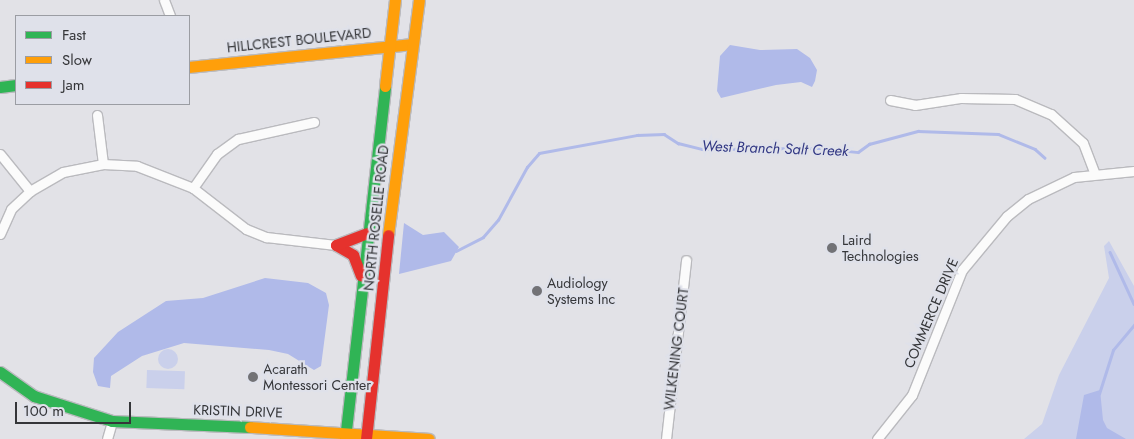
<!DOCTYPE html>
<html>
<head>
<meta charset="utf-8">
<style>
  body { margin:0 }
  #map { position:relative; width:1134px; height:439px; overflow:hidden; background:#e2e2e7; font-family:Jost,sans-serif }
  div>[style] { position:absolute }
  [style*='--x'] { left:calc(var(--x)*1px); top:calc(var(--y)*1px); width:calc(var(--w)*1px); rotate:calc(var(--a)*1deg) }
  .green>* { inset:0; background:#cad0eb; transform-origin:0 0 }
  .round { border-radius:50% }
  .water>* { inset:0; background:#b0bae9 }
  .stream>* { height:2.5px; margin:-1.25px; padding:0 1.25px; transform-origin:1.25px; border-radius:1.25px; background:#b0bae9 }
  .roads { filter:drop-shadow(1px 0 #bababe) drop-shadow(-1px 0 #bababe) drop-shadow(0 1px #bababe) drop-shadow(0 -1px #bababe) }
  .street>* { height:9px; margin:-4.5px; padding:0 4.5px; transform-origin:4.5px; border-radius:4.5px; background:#fbfbfb }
  .fast>* { height:11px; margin:-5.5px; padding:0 5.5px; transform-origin:5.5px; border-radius:5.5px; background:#30b455 }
  .slow>* { height:11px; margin:-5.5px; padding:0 5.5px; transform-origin:5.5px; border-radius:5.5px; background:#ff9f0a }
  .jam>* { height:11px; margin:-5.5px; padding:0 5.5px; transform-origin:5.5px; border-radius:5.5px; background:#e5322d }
  .dots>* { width:14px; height:14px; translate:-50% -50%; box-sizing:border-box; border:2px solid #dfe1ea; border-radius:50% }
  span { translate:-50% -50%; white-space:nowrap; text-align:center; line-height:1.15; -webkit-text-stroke:4.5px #dfe1ea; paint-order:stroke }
  .street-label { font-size:14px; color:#353639 }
  .poi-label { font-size:14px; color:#353639 }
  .left { translate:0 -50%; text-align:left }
  .water-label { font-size:15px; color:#313783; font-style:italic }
  .legend { position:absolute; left:15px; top:15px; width:175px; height:90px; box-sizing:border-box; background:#dfe1ea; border:1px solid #9b9da3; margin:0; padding:6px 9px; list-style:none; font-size:15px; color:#353639 }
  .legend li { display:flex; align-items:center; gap:10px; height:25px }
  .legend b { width:25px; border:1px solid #9b9da3 }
  .scale { position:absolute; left:15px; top:402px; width:116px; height:22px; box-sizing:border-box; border:2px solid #353639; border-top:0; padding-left:6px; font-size:15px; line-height:18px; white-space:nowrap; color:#353639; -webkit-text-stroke:4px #dfe1ea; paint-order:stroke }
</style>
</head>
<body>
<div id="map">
  <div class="green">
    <i style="clip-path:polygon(1109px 241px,1134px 286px,1134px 439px,1024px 439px,1042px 424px,1059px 375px,1109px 278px,1104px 246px)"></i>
    <i class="round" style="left:158px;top:349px;width:20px;height:20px"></i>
    <i style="left:147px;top:370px;width:38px;height:18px;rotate:2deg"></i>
  </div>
  <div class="water">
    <i style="clip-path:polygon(730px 45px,760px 50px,797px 49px,810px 58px,817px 70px,815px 81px,812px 87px,801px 82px,776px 85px,721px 98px,717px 91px,720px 56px)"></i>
    <i style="clip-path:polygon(404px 223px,423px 235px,444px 232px,459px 247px,451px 261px,399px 274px)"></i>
    <i style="clip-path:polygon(265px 278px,308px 283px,326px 293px,329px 305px,321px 366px,314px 370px,288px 354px,269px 350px,184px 343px,142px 356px,111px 376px,110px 388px,98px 386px,93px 372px,94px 358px,118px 332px,166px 301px,203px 298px)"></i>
    <i style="clip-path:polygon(1100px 390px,1103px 420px,1107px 428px,1126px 439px,1076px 439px,1084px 395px)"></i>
  </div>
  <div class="stream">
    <i style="--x:456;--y:251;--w:30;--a:-27"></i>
    <i style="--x:483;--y:237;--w:23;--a:-49"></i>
    <i style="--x:498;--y:220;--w:60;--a:-61.3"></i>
    <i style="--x:527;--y:167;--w:18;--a:-49"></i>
    <i style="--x:539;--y:153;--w:100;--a:-10.4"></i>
    <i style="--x:637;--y:135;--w:27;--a:-2"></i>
    <i style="--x:664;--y:134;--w:17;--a:33"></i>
    <i style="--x:678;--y:143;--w:25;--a:14"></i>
    <i style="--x:702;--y:149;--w:117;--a:-0.5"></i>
    <i style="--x:819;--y:148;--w:39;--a:6"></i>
    <i style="--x:858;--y:152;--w:14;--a:-36"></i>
    <i style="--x:869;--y:144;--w:51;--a:-14.9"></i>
    <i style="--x:918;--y:131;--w:80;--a:2.1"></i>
    <i style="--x:998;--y:134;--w:40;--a:22"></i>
    <i style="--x:1035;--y:149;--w:13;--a:42"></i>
    <i style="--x:1110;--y:252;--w:57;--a:65.2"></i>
    <i style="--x:1099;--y:394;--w:46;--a:-72.3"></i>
    <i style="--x:1113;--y:350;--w:33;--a:-50"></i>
  </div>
  <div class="roads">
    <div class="street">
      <i style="--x:164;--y:0;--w:17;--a:69"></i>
      <i style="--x:890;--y:100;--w:25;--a:11"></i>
      <i style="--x:915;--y:105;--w:47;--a:-8.7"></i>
      <i style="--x:961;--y:98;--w:54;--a:1.1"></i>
      <i style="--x:1015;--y:99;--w:39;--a:23"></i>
      <i style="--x:1051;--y:114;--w:43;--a:42.2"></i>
      <i style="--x:1083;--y:143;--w:33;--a:69"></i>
      <i style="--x:97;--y:115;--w:49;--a:83"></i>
      <i style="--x:0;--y:154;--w:48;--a:51"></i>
      <i style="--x:193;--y:188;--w:42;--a:-54.8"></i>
      <i style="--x:217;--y:154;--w:26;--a:-36"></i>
      <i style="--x:238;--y:139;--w:78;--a:-12.6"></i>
      <i style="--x:0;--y:234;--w:27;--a:-66"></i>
      <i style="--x:11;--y:209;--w:26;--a:-43"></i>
      <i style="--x:30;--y:191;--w:38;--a:-30"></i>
      <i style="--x:63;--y:172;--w:41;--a:-11.3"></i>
      <i style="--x:103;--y:164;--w:34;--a:3"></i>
      <i style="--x:137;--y:166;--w:60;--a:21.4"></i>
      <i style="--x:193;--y:188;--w:67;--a:37.7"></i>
      <i style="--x:246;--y:229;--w:22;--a:22"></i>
      <i style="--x:266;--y:237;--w:70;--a:6.5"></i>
      <i style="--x:107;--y:439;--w:19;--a:-74"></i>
      <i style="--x:666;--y:439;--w:180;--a:-83.6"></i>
      <i style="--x:877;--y:439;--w:56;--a:-51.5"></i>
      <i style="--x:912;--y:395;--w:135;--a:-68.2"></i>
      <i style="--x:962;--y:270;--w:70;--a:-50.2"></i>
      <i style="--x:1007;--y:216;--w:27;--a:-39"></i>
      <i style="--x:1028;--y:199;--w:51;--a:-25.6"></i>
      <i style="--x:1074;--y:177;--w:60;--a:-5.7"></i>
    </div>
    <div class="fast">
      <i style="--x:0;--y:87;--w:16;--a:-7"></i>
      <i style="--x:0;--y:372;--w:42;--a:35.2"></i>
      <i style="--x:34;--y:396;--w:82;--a:17.8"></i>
      <i style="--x:112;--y:421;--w:138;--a:2.5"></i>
      <i style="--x:345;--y:439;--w:355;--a:-83.5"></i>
    </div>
    <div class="slow">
      <i style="--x:189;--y:67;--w:224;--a:-5.9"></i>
      <i style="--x:385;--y:86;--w:87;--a:-83.4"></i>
      <i style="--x:388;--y:235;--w:237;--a:-82.5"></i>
      <i style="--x:250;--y:427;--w:179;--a:3.8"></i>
    </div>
    <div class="jam">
      <i style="--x:336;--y:245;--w:20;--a:30"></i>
      <i style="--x:353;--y:255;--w:22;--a:69"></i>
      <i style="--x:336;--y:245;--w:33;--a:-21"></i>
      <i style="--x:366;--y:439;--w:205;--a:-83.8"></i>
    </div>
  </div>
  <div class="dots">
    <i style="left:832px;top:248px;background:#727276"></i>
    <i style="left:537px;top:291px;background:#727276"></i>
    <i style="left:253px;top:377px;background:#727276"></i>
  </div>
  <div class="street-label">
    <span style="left:299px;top:40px;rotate:-6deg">HILLCREST BOULEVARD</span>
    <span style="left:376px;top:218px;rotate:-84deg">NORTH ROSELLE ROAD</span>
    <span style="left:931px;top:313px;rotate:-67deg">COMMERCE DRIVE</span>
    <span style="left:676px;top:349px;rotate:-83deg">WILKENING COURT</span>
    <span style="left:238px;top:411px;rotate:2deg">KRISTIN DRIVE</span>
  </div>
  <div class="poi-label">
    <span class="left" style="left:842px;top:248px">Laird<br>Technologies</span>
    <span class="left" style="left:547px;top:291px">Audiology<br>Systems Inc</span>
    <span class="left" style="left:263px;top:377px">Acarath<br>Montessori Center</span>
  </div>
  <div class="water-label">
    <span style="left:775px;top:149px;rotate:2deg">West Branch Salt Creek</span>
  </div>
  <ul class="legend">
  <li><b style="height:6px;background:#30b455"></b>Fast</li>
  <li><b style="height:6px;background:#ff9f0a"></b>Slow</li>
  <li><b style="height:6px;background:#e5322d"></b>Jam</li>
  </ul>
  <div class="scale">100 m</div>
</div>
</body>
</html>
